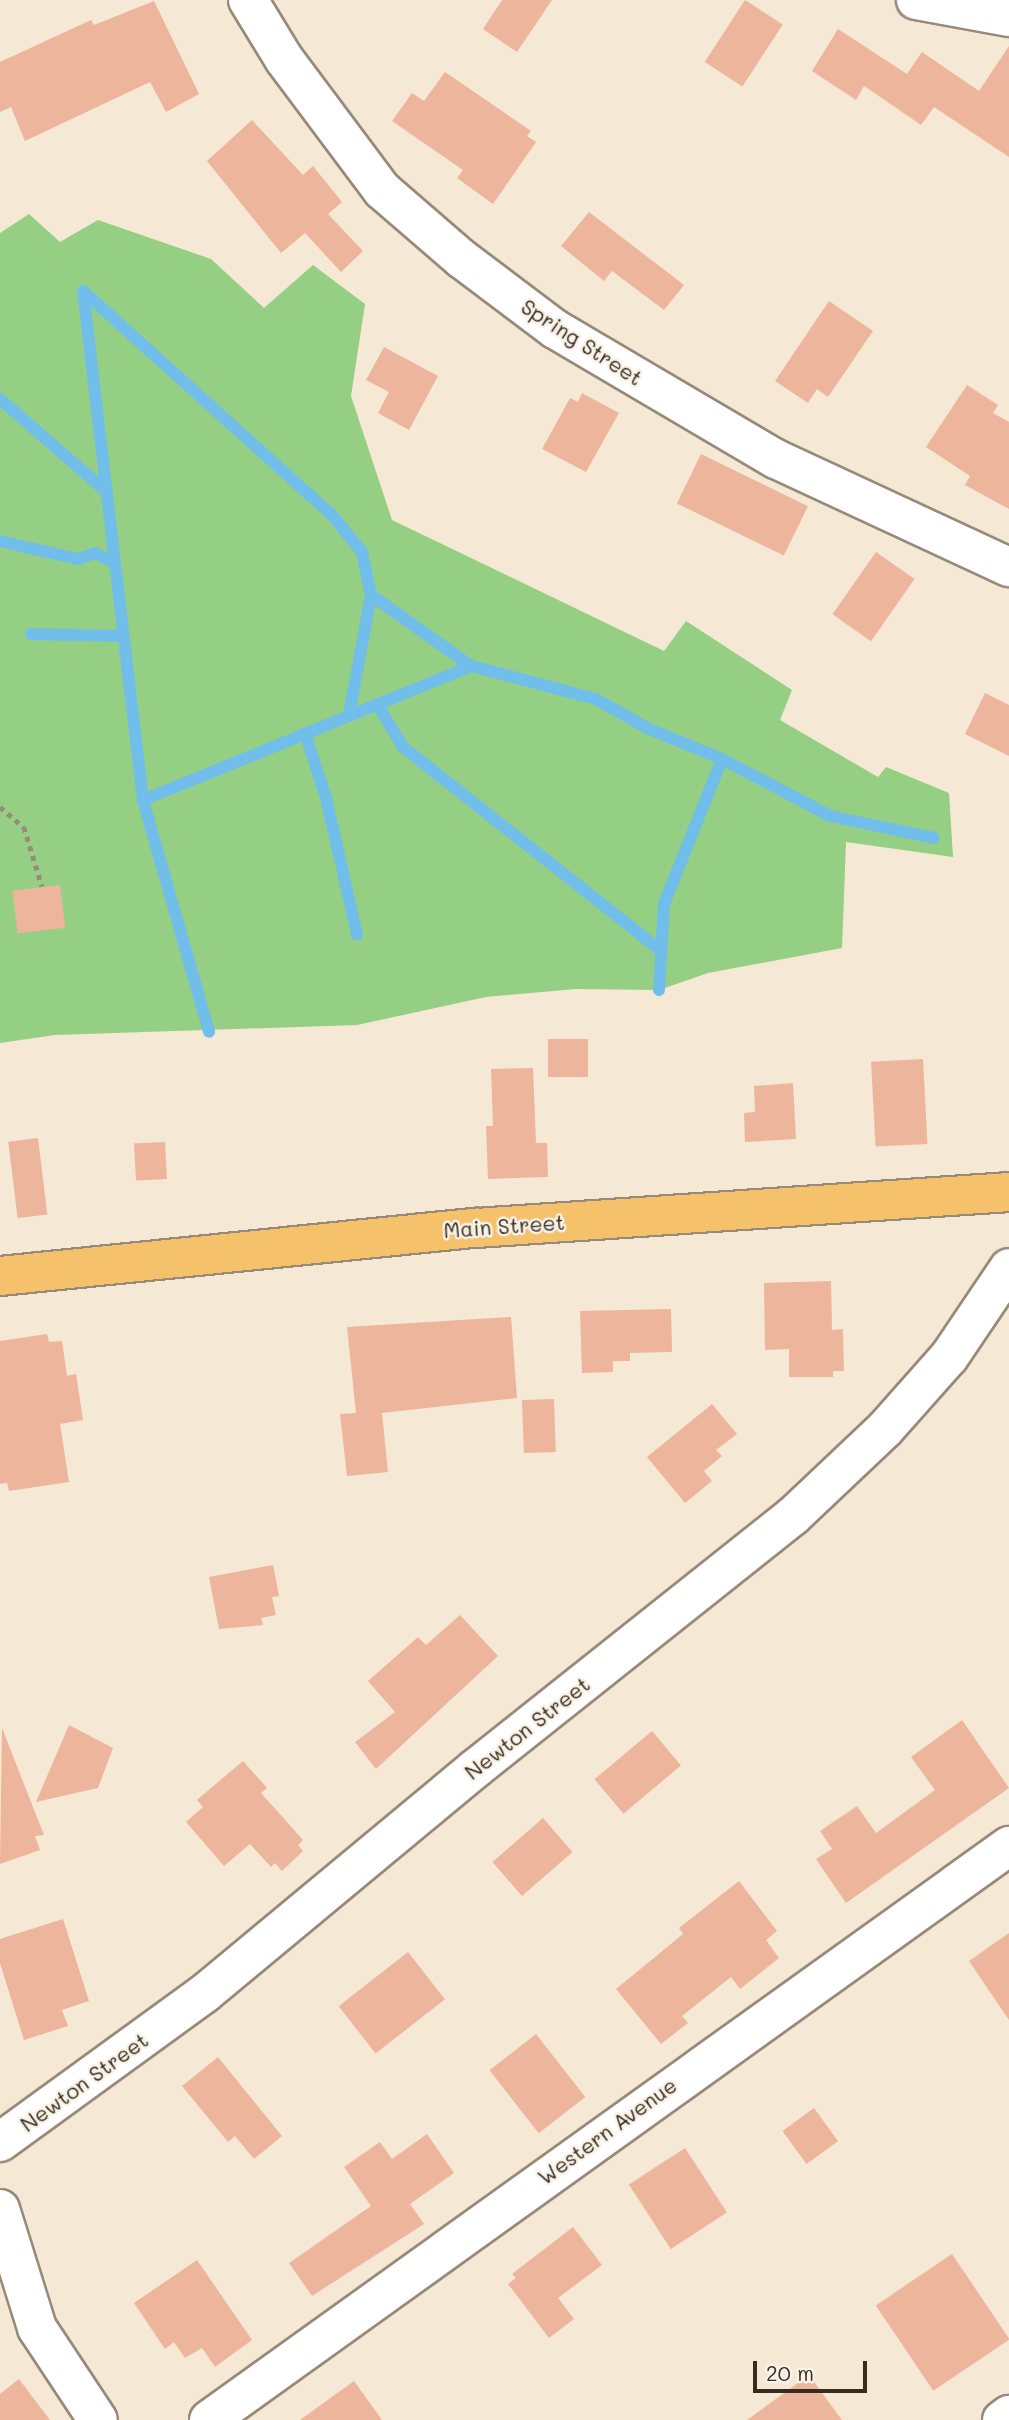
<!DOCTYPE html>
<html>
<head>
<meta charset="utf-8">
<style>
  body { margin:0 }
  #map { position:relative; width:1009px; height:2420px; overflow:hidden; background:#f5e8d4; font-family:Mali,sans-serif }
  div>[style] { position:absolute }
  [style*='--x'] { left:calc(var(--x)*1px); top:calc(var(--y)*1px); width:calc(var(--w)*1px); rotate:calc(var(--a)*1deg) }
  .green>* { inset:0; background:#94cf84 }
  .stream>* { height:12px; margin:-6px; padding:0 6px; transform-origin:6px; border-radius:6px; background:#72beeb }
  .building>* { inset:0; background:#edb59c; transform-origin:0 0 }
  .path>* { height:4.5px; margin-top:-2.25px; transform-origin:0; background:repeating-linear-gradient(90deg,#988979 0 5px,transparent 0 10px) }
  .roads { filter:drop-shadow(2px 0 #988979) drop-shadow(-2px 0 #988979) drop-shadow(0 2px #988979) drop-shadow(0 -2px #988979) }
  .minor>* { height:38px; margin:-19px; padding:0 19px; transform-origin:19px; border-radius:19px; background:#fff }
  .major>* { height:38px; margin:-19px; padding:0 19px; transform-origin:19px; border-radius:19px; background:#f5c16b }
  span { translate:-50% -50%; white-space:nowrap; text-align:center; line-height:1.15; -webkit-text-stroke:5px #f7f3e8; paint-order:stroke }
  .street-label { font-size:21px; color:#3b2a1e }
  .scale { position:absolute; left:753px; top:2361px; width:114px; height:32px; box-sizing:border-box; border:4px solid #3b2a1e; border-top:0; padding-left:9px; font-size:21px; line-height:24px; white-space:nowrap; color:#3b2a1e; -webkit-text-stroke:5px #f7f3e8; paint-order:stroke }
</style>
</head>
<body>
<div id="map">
  <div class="green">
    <i style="clip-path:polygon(29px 214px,60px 242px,98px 220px,211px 259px,264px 308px,313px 265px,365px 304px,351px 396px,392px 520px,664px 651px,686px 621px,792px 690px,780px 720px,878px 777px,886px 767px,949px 793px,953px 857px,846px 842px,842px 948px,708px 973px,659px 990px,576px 989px,486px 997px,357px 1025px,55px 1035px,0 1043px,0 233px)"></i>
  </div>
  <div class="stream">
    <i style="--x:83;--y:291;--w:513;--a:83.28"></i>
    <i style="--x:143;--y:800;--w:241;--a:74.1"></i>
    <i style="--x:83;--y:291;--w:335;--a:42"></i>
    <i style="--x:332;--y:515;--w:48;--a:51"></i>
    <i style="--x:362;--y:552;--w:44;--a:78.2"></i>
    <i style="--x:371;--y:595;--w:122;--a:100.4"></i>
    <i style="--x:0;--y:399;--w:142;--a:41"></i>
    <i style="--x:0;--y:541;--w:80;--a:13"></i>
    <i style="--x:78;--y:559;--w:18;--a:-19"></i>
    <i style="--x:95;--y:553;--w:22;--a:27"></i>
    <i style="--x:371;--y:595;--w:123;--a:35.4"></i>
    <i style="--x:471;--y:666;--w:129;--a:14.8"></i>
    <i style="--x:596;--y:699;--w:61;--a:29.5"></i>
    <i style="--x:649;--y:729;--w:79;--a:22.3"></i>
    <i style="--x:722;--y:759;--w:122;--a:27.8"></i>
    <i style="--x:830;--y:816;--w:106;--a:11.9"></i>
    <i style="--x:31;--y:634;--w:92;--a:1.2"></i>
    <i style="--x:377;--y:704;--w:50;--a:58.8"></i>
    <i style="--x:403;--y:747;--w:326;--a:38.3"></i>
    <i style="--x:305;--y:733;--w:68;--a:72.1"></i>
    <i style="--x:326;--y:798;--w:140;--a:77.2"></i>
    <i style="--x:143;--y:800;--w:354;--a:-22.2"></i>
    <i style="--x:659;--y:990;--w:86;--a:-86.7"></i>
    <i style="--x:664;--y:904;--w:156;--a:-68.2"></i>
  </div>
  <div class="building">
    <i style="clip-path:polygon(502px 0,552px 0,517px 52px,483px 29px)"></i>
    <i style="left:745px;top:0;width:45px;height:74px;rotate:33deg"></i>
    <i style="clip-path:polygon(154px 1px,199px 94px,166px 112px,150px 82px,25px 141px,11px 107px,0 112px,0 62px,91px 20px,94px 25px)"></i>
    <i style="clip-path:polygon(838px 29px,907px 74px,922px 52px,979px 91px,1009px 46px,1009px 157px,934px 107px,921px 125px,864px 86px,856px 100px,812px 71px)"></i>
    <i style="clip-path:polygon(445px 72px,531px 131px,527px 136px,536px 142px,493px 204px,457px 178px,463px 170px,392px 121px,412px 93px,424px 101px)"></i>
    <i style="clip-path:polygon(252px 120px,303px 175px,313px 166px,342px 202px,328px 214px,363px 251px,341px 272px,305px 233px,281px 253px,207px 161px)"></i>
    <i style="clip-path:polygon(589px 212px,684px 285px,664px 310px,612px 271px,604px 281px,561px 246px)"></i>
    <i style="clip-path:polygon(829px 301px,873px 331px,828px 397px,817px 389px,808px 403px,775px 381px)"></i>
    <i style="clip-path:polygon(384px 347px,438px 376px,409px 430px,378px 413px,389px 392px,366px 380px)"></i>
    <i style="clip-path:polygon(967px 385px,998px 405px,993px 413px,1009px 422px,1009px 509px,965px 485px,970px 476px,926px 447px)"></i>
    <i style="clip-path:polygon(582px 393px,619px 413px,586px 472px,542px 449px,570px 398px,578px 402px)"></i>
    <i style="left:701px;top:454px;width:119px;height:55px;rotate:26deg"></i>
    <i style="left:876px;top:552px;width:47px;height:76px;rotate:35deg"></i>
    <i style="clip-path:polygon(985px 693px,1009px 705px,1009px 756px,965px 734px)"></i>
    <i style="left:60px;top:885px;width:43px;height:48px;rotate:83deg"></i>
    <i style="left:588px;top:1039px;width:38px;height:40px;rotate:90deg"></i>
    <i style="left:923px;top:1059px;width:85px;height:52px;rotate:87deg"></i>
    <i style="clip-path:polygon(533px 1068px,536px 1143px,547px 1143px,548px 1177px,488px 1179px,486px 1126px,493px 1126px,491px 1069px)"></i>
    <i style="clip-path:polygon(793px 1083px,796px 1139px,745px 1142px,744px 1113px,755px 1112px,754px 1086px)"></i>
    <i style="left:38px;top:1138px;width:77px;height:30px;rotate:83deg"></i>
    <i style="left:165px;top:1142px;width:37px;height:31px;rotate:87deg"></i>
    <i style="clip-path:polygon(831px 1281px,832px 1330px,843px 1329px,844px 1371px,833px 1371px,833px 1377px,789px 1377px,789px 1349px,765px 1350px,764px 1283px)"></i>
    <i style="clip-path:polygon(671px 1309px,672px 1352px,630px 1353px,630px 1361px,613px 1361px,613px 1372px,582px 1373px,580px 1311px)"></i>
    <i style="clip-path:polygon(511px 1317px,517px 1398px,382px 1413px,388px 1472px,347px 1476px,340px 1414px,356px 1413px,347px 1327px)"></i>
    <i style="clip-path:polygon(47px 1334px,49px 1342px,62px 1341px,67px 1376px,76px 1374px,83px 1420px,60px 1424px,69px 1482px,9px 1491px,7px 1483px,0 1484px,0 1341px)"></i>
    <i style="left:554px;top:1399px;width:53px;height:32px;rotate:88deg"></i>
    <i style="clip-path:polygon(712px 1404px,737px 1434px,716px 1450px,722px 1456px,704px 1471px,712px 1481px,685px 1503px,647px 1457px)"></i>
    <i style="clip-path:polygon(273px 1565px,279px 1596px,272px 1597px,276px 1615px,261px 1618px,263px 1625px,219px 1629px,209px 1577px)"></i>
    <i style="clip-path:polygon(460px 1615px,498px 1656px,376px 1769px,355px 1742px,395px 1712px,368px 1681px,418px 1637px,426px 1645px)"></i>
    <i style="clip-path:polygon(962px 1720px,1009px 1788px,846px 1903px,816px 1859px,832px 1849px,820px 1831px,857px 1806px,876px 1833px,935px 1790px,911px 1757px)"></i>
    <i style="clip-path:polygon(69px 1725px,113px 1748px,98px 1788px,36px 1802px)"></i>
    <i style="clip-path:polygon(2px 1728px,44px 1835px,35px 1836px,40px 1850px,0 1864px)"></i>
    <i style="left:652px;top:1731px;width:45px;height:75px;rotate:50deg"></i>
    <i style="clip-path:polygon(243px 1761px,267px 1788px,261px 1793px,303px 1840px,298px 1845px,303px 1851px,282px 1871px,275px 1863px,271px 1867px,250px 1844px,224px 1866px,186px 1822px,203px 1807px,197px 1800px)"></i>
    <i style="left:543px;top:1818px;width:45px;height:67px;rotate:49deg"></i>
    <i style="clip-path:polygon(739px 1881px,777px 1931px,766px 1940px,779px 1958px,740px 1989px,731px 1977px,682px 2016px,688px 2023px,661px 2044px,616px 1989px,683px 1934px,679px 1928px)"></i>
    <i style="clip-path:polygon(63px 1919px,89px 2001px,62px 2010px,68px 2026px,24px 2040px,0 1963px,0 1939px)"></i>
    <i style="clip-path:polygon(1009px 1933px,1009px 2020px,969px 1961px)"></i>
    <i style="left:408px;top:1952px;width:60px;height:88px;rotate:52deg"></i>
    <i style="left:536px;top:2034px;width:80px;height:59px;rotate:52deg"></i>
    <i style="clip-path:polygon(218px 2057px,282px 2136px,254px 2159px,235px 2136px,228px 2142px,182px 2086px)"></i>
    <i style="left:814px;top:2108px;width:41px;height:39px;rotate:54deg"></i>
    <i style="clip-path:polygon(427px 2134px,454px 2173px,410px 2204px,424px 2224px,312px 2296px,289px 2263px,371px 2206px,344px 2167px,380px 2142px,392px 2159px)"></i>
    <i style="left:685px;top:2148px;width:77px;height:67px;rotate:57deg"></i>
    <i style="clip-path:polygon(573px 2227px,602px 2265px,558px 2298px,574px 2319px,549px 2338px,508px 2284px,516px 2278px,512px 2274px)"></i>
    <i style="left:952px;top:2254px;width:103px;height:92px;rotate:56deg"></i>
    <i style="clip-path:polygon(197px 2260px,252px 2340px,215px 2367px,202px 2348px,185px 2358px,174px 2342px,165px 2349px,134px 2303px)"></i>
    <i style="clip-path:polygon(809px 2375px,842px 2420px,747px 2420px)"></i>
    <i style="clip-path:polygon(19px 2379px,50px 2420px,0 2420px,0 2394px)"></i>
    <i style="clip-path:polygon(354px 2381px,382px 2420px,300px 2420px)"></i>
  </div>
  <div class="path">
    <i style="--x:0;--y:807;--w:31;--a:40"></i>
    <i style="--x:24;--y:827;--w:62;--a:73"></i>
  </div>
  <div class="roads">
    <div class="minor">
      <i style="--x:248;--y:0;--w:69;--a:58.6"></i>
      <i style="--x:284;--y:59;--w:164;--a:53.2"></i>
      <i style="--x:382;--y:190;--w:106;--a:40.8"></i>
      <i style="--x:462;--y:259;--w:116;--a:37"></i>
      <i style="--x:555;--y:329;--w:256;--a:30.5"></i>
      <i style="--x:776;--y:459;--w:257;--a:24.9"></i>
      <i style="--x:916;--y:0;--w:95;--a:10.4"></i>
      <i style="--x:0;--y:2142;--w:253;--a:-36"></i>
      <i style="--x:205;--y:1993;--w:352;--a:-39.7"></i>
      <i style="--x:476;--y:1768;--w:405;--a:-38.5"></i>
      <i style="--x:793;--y:1516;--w:127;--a:-43.4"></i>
      <i style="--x:885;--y:1429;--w:96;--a:-48.4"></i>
      <i style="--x:949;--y:1357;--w:107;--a:-56"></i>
      <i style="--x:0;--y:2209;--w:125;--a:72.7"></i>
      <i style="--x:37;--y:2328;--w:110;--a:56.5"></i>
      <i style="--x:209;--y:2420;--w:985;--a:-35.66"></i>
      <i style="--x:1002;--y:2420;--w:9;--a:-36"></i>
    </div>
    <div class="major">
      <i style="--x:0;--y:1276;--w:478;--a:-5.8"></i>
      <i style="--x:476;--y:1228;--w:534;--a:-3.86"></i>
    </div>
  </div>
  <div class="street-label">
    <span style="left:582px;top:342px;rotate:33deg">Spring Street</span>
    <span style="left:504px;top:1226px;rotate:-4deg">Main Street</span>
    <span style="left:527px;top:1728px;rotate:-38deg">Newton Street</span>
    <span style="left:84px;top:2082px;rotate:-36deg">Newton Street</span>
    <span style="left:607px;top:2131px;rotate:-36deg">Western Avenue</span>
  </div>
  <div class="scale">20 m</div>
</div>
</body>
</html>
